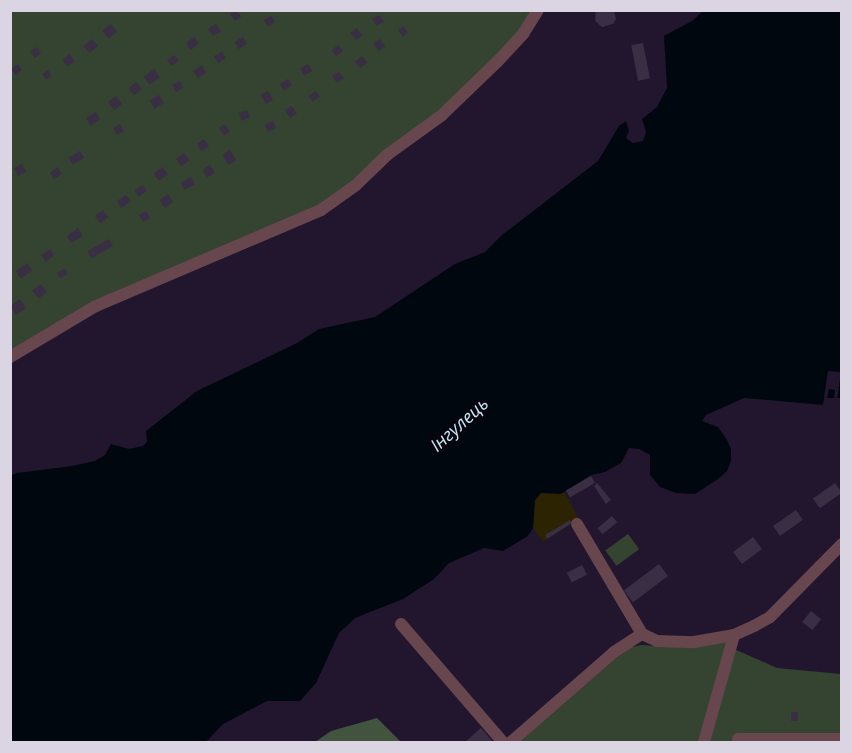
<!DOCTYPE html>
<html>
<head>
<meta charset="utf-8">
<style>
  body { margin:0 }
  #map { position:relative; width:852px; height:753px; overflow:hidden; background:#21162d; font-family:"Open Sans",sans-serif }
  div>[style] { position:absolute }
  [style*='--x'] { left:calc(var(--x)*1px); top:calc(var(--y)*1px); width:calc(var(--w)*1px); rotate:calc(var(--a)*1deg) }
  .green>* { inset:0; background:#344431; transform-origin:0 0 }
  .forest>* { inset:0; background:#42533e }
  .sand>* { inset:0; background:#2b2302 }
  .water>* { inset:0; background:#00070e }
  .pier>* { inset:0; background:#21162d }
  .building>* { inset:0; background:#392e44; transform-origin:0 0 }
  .minor>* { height:12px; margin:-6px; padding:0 6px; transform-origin:6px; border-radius:6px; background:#67464e }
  span { translate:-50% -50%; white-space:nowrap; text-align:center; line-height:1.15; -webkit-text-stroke:6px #09050e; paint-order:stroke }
  .water-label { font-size:18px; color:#c6eaf9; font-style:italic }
  .frame { position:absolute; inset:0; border:12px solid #dbd4e3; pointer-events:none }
</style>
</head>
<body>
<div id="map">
  <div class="green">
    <i style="clip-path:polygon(11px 11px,538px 11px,498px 61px,321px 210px,96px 306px,11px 357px)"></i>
    <i style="left:628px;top:534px;width:19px;height:28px;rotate:54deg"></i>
    <i style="clip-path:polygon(727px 639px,700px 742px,520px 742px,628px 648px,641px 645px,675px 647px)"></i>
    <i style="clip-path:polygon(734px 649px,777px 668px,841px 674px,841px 742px,708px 742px)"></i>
  </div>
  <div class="forest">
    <i style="clip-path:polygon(377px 718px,401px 742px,315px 742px,331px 731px)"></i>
  </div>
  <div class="sand">
    <i style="clip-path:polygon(543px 492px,564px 492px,579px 519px,543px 542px,533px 528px,535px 500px)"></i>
  </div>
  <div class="water">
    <i style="clip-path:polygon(703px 11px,841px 11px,841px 398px,824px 398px,823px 405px,744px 398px,706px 415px,702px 421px,718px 427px,727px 440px,731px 449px,731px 461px,727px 471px,718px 479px,695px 494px,676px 493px,660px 487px,650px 475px,650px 455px,639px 449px,629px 448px,621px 463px,605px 472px,591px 475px,561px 494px,541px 493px,535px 500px,533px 528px,528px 536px,503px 551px,484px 548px,449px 563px,434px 579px,403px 599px,355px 618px,339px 633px,316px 683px,300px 701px,267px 701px,223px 724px,206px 742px,11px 742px,10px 476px,17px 473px,72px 466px,95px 461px,105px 455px,111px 444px,129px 449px,143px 446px,147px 442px,146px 431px,197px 391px,297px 343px,319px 329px,375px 317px,455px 264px,485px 252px,502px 235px,598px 161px,619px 126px,626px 121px,629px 131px,626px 138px,633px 143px,643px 141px,646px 132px,642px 119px,657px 107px,667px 88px,664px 36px,692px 21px)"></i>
  </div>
  <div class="pier">
    <i style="clip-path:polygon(828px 371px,841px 372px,837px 400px,834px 399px,835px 390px,829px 389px,827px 398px,824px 398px)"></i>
  </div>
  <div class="building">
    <i style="clip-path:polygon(237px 10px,241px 17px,235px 21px,230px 14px)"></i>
    <i style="clip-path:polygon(596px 10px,614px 10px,616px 19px,613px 24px,602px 27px,595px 21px)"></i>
    <i style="clip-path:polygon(379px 15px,384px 21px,377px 26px,372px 19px)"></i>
    <i style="clip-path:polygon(271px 16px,275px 22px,268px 27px,264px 20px)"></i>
    <i style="left:111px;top:24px;width:10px;height:11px;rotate:53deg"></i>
    <i style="clip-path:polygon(216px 24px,221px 32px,213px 36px,208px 29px)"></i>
    <i style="clip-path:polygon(403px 26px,408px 32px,403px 37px,398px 30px)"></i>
    <i style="left:357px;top:28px;width:9px;height:8px;rotate:54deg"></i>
    <i style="clip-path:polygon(194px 37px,199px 43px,191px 50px,186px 43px)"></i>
    <i style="left:243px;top:37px;width:8px;height:10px;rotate:60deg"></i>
    <i style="left:92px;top:39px;width:9px;height:11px;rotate:49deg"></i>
    <i style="left:380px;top:39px;width:9px;height:8px;rotate:54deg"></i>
    <i style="left:643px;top:43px;width:36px;height:12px;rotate:79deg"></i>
    <i style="clip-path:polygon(338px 45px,343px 51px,336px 56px,332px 50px)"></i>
    <i style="clip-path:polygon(37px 47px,41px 53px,35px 58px,30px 51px)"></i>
    <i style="clip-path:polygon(222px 52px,226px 58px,218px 63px,214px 56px)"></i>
    <i style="left:69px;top:54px;width:9px;height:9px;rotate:49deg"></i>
    <i style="clip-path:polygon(174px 55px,179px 60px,172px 66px,167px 60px)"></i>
    <i style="left:362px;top:56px;width:8px;height:9px;rotate:50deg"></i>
    <i style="clip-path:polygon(18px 64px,22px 70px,16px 75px,11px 69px)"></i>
    <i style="left:308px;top:64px;width:8px;height:9px;rotate:60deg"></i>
    <i style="clip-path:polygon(202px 65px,206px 73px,198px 78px,193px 71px)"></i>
    <i style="left:154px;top:69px;width:10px;height:13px;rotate:53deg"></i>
    <i style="left:48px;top:70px;width:7px;height:7px;rotate:56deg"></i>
    <i style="clip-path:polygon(339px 72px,344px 78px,337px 83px,332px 76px)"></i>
    <i style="clip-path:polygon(288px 79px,292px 85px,284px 91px,280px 84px)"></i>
    <i style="clip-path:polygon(180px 81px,183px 88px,176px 92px,172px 85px)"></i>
    <i style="left:136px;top:82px;width:9px;height:10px;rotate:49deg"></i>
    <i style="clip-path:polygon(268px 91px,273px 100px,266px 104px,260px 95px)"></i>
    <i style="left:316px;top:91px;width:7px;height:9px;rotate:56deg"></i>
    <i style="left:159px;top:95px;width:9px;height:11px;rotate:58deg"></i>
    <i style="left:116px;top:96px;width:10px;height:10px;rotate:53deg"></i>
    <i style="clip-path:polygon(291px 106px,297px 113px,290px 118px,285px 110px)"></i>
    <i style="clip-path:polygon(247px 110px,250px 117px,242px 121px,239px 113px)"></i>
    <i style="clip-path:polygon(96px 112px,100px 119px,91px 126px,86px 118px)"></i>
    <i style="left:273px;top:121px;width:8px;height:9px;rotate:67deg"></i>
    <i style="left:120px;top:124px;width:8px;height:8px;rotate:60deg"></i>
    <i style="left:225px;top:124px;width:9px;height:7px;rotate:58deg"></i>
    <i style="clip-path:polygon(204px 139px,209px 147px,201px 151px,197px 144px)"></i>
    <i style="left:230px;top:150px;width:12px;height:9px;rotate:59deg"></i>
    <i style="left:80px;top:151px;width:8px;height:13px;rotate:60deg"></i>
    <i style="left:184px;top:153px;width:9px;height:10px;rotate:54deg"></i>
    <i style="left:22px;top:164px;width:9px;height:9px;rotate:63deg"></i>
    <i style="left:210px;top:165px;width:9px;height:9px;rotate:58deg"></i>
    <i style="clip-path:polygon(57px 167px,62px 174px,54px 179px,50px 173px)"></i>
    <i style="left:163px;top:167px;width:9px;height:11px;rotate:58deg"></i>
    <i style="left:191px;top:177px;width:8px;height:12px;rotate:60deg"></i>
    <i style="left:143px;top:185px;width:7px;height:10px;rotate:56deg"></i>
    <i style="clip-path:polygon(168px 194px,173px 202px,165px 208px,160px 200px)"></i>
    <i style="clip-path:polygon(126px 195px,131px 201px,121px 208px,117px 201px)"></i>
    <i style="left:103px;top:210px;width:9px;height:10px;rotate:54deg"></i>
    <i style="left:146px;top:211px;width:8px;height:8px;rotate:60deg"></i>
    <i style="clip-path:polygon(78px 228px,83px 236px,71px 243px,67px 236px)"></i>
    <i style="left:109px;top:239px;width:8px;height:25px;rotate:60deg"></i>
    <i style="clip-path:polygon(50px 249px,54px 255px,46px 262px,41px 255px)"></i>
    <i style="left:27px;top:263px;width:9px;height:14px;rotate:54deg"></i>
    <i style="clip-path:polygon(65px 268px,68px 274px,60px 278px,57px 273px)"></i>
    <i style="left:41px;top:284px;width:10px;height:11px;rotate:53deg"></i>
    <i style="left:20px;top:299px;width:11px;height:12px;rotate:56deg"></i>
    <i style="left:591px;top:476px;width:8px;height:29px;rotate:60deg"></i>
    <i style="clip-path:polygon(597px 483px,611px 500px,606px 504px,594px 486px)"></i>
    <i style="left:835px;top:483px;width:12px;height:27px;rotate:55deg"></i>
    <i style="left:796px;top:510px;width:12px;height:28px;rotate:55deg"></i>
    <i style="left:612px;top:516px;width:8px;height:19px;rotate:50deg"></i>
    <i style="clip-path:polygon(570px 520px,572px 523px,547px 539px,545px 535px)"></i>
    <i style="left:753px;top:537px;width:15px;height:25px;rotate:53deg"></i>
    <i style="left:659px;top:564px;width:15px;height:44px;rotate:53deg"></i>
    <i style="left:582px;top:565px;width:11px;height:17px;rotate:63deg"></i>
    <i style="left:811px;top:611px;width:13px;height:14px;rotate:39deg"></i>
    <i style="left:791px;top:712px;width:7px;height:9px"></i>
    <i style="clip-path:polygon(481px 728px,493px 742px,465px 742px)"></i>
  </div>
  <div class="minor">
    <i style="--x:10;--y:357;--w:100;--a:-30.7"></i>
    <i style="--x:96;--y:306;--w:245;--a:-23.1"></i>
    <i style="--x:321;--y:210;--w:43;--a:-35.5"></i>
    <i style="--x:356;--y:185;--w:43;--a:-44.1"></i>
    <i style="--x:387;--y:155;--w:68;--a:-36"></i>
    <i style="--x:442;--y:115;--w:78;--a:-44"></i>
    <i style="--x:498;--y:61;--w:37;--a:-47"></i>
    <i style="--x:523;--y:34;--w:28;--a:-58"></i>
    <i style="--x:577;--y:524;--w:128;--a:59.4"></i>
    <i style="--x:642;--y:634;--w:17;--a:25"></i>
    <i style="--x:657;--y:641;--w:37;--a:2"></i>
    <i style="--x:694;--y:642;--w:41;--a:-9.9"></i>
    <i style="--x:734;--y:635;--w:22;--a:-24"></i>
    <i style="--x:754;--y:626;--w:18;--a:-29"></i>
    <i style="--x:770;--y:617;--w:103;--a:-45.4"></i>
    <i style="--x:401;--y:624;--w:156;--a:49.2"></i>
    <i style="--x:738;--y:739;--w:104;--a:0"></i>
    <i style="--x:511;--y:742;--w:137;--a:-41.1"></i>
    <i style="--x:614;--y:652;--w:33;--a:-33"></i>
    <i style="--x:704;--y:742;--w:111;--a:-74.3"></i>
  </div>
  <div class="water-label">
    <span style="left:459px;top:424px;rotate:-42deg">Інгулець</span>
  </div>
  <div class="frame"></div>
</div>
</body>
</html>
